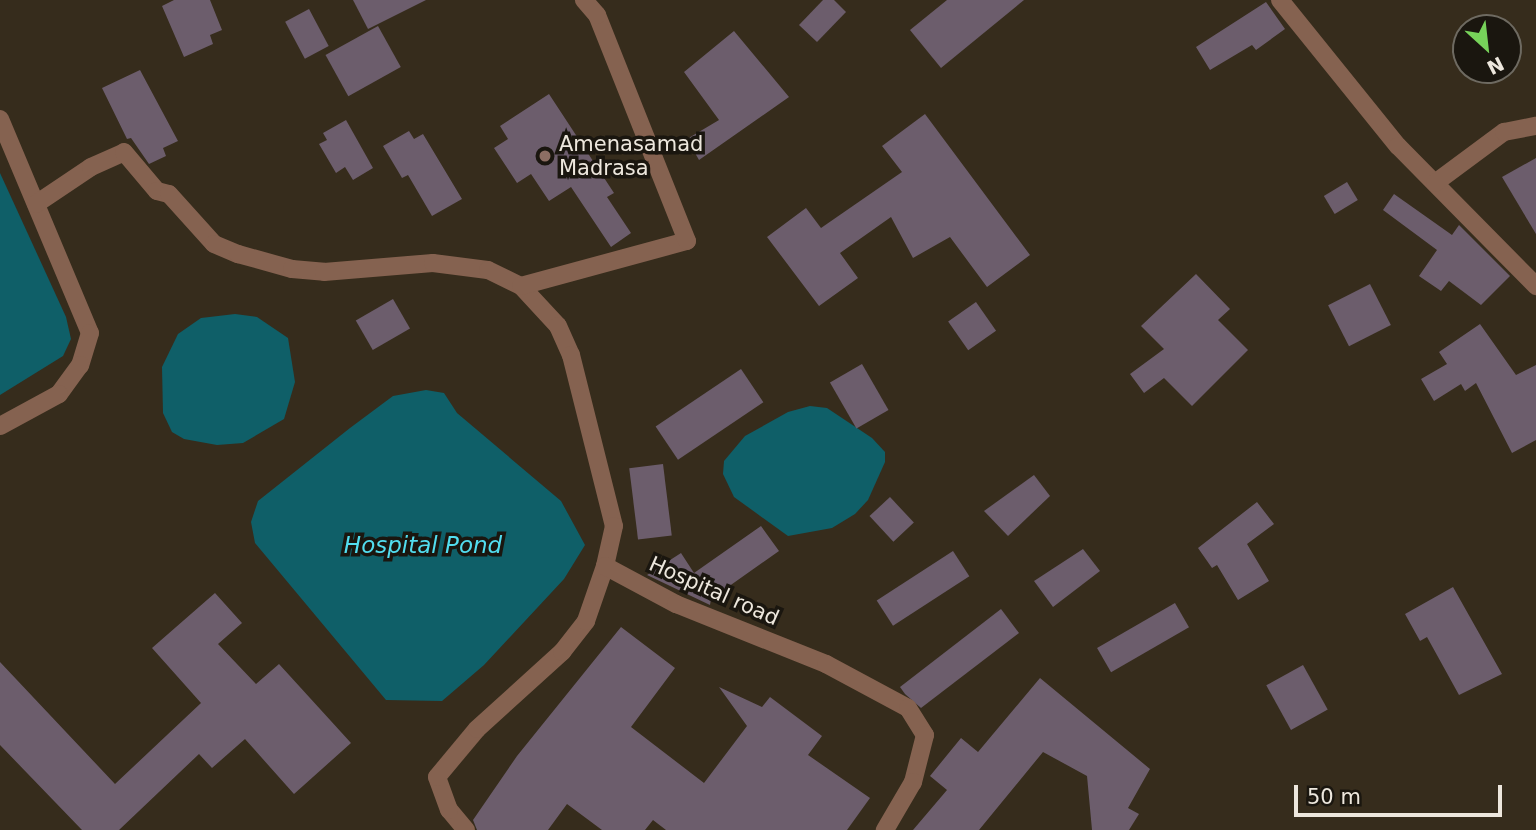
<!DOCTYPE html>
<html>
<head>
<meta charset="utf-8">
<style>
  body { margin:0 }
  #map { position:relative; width:1536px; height:830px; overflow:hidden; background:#362c1c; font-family:"DejaVu Sans",sans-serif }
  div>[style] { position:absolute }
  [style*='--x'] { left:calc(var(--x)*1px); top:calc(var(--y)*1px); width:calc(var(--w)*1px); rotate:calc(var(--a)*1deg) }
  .water>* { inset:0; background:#0f5f68 }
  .building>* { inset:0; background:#6c5d6c; transform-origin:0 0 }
  .minor>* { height:18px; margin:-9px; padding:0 9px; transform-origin:9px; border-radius:9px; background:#856250 }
  .dots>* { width:19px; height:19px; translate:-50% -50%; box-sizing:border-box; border:4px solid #1a160f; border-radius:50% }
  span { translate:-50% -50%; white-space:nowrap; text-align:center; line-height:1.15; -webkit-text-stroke:7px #1a160f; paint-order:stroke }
  .poi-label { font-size:21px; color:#ede7dd }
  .left { translate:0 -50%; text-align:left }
  .street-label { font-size:21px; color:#ede7dd }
  .water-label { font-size:23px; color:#52ddef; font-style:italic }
  .north { position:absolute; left:1452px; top:14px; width:70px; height:70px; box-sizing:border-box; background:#1a160f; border:2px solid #6e6a61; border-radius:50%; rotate:153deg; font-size:19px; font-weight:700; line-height:28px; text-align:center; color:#ede7dd }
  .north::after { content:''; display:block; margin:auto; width:24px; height:32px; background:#77d25a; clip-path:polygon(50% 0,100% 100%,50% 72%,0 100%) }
  .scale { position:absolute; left:1294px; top:785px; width:208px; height:32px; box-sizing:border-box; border:4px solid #ede7dd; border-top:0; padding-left:9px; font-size:21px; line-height:24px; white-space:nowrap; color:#ede7dd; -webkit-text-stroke:5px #1a160f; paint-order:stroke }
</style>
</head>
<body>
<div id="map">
  <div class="water">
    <i style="clip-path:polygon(0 173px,66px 317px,71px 339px,63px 356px,0 395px)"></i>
    <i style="clip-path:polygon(235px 314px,257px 317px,288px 338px,295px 382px,284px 419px,243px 443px,217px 445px,184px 439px,172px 432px,163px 413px,162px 367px,178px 334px,201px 318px)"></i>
    <i style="clip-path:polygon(426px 390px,444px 393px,457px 413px,561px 501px,585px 545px,564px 579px,484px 665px,442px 701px,386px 700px,255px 543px,251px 522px,258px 501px,350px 428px,393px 396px)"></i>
    <i style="clip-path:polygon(810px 406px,827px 408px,872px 438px,885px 452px,885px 462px,868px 500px,855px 514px,832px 528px,788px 536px,734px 497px,723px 474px,724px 461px,745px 436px,788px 412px)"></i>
  </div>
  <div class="building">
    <i style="clip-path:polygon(174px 0,210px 0,222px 30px,210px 35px,213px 44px,184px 57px,162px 6px)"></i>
    <i style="clip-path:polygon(353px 0,426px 0,368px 29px)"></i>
    <i style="clip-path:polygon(823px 0,834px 0,846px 12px,817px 42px,799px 25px)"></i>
    <i style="clip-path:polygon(947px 0,1024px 0,941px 68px,910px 30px)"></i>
    <i style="clip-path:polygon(1266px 2px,1285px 29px,1256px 50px,1252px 45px,1210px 70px,1196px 47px)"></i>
    <i style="left:309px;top:9px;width:42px;height:27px;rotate:62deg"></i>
    <i style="left:378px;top:26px;width:47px;height:60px;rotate:61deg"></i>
    <i style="clip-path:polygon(734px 31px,789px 97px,699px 160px,687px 139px,719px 120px,684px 72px)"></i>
    <i style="clip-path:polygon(140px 70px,178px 141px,163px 148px,166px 156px,149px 164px,131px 138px,127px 139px,102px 88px)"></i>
    <i style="clip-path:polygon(549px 94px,614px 193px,607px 197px,631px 233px,611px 247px,571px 187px,549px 201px,531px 174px,517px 183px,494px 148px,508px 139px,500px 126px)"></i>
    <i style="clip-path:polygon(925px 114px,1030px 255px,987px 287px,950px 237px,913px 258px,891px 217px,840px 253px,858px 278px,819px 306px,767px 237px,806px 208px,821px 228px,902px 172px,882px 146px)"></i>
    <i style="clip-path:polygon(346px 120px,373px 168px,353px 180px,345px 167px,336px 173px,319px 144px,327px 140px,323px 133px)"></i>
    <i style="clip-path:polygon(409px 131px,414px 139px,423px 134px,462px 199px,432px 216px,408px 175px,402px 178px,383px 146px)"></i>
    <i style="clip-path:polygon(1536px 158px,1536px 234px,1502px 177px)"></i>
    <i style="left:1347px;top:182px;width:21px;height:27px;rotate:59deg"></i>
    <i style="clip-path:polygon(1394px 194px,1452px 235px,1459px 225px,1510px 276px,1481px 305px,1449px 281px,1441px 291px,1419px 276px,1437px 250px,1383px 210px)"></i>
    <i style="clip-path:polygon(1196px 274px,1230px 309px,1218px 320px,1248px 350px,1192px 406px,1164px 378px,1144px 393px,1130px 374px,1164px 349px,1141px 326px)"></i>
    <i style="left:1370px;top:284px;width:46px;height:47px;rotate:63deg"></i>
    <i style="left:393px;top:299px;width:34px;height:43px;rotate:60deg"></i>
    <i style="left:976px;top:302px;width:35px;height:34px;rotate:55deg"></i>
    <i style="clip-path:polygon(1480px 324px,1516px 375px,1536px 365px,1536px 440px,1512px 453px,1476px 383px,1465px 391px,1461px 384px,1434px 401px,1421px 379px,1447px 364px,1439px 352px)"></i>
    <i style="left:862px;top:364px;width:53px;height:37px;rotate:60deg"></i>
    <i style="left:741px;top:369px;width:40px;height:103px;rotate:56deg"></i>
    <i style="left:663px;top:464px;width:72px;height:34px;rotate:83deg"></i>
    <i style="clip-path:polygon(1034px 475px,1050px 496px,1008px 536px,984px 511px)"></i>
    <i style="left:890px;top:497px;width:35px;height:28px;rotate:47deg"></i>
    <i style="clip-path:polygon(1257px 502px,1274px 524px,1247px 544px,1269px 581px,1238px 600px,1217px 565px,1212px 568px,1198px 548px)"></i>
    <i style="clip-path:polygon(761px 526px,779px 551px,711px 599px,710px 605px,647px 575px,681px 553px,694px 573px)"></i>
    <i style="clip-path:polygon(1083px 549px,1100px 571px,1053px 607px,1034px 581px)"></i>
    <i style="left:953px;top:551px;width:30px;height:91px;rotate:57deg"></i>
    <i style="clip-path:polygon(1453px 587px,1502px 674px,1459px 695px,1427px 637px,1420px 641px,1405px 614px)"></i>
    <i style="clip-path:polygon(215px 593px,242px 623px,218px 644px,256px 684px,279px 664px,351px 743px,294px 794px,245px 739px,212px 768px,199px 754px,119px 830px,82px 830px,0 745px,0 662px,115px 784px,201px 703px,152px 648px)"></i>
    <i style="left:1175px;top:603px;width:28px;height:90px;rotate:60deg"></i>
    <i style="clip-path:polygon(1001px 609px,1019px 633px,921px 708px,905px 694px,900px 687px)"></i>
    <i style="clip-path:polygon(621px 627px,675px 668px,631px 727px,704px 783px,747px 726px,719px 687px,762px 707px,770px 697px,822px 736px,808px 755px,870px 798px,847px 830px,666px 830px,653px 820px,645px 830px,602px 830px,567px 804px,548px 830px,477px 830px,473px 820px,517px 756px)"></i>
    <i style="left:1303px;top:665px;width:51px;height:42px;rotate:61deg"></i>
    <i style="clip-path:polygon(1040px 678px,1150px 769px,1128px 808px,1139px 814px,1129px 830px,1092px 830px,1087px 776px,1043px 752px,979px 830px,913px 830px,947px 790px,930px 776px,961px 738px,978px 752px)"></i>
  </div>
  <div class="minor">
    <i style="--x:1280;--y:0;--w:188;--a:51.1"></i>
    <i style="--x:1398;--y:146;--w:197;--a:45.4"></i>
    <i style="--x:0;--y:119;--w:232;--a:67.2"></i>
    <i style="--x:90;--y:333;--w:34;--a:107"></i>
    <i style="--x:80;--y:365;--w:36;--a:126"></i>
    <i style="--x:59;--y:394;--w:67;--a:151.5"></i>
    <i style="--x:1435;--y:183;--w:86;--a:-36.5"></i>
    <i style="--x:1504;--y:132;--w:33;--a:-11"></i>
    <i style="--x:36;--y:204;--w:66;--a:-33.9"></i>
    <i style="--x:91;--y:167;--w:36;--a:-24"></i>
    <i style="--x:124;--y:152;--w:51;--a:49.8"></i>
    <i style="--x:157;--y:191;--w:12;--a:14"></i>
    <i style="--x:169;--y:194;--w:67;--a:48"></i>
    <i style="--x:214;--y:244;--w:26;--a:23"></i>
    <i style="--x:238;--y:254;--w:56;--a:15.5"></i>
    <i style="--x:292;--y:269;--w:32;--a:5"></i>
    <i style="--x:324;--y:272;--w:109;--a:-4.7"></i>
    <i style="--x:433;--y:263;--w:55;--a:7.3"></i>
    <i style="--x:488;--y:270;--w:37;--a:26"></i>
    <i style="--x:521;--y:286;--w:54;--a:47.2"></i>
    <i style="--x:558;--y:326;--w:32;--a:66"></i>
    <i style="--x:571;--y:355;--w:176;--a:75.9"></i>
    <i style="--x:614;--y:526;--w:41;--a:102.7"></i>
    <i style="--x:521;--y:286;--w:172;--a:-15.2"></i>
    <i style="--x:687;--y:241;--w:243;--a:-111.7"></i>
    <i style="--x:597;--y:15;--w:20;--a:-131"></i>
    <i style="--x:466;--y:830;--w:26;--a:-130"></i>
    <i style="--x:449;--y:810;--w:35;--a:-110"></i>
    <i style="--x:437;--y:777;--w:62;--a:-50.2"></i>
    <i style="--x:477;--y:729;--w:115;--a:-42.2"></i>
    <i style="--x:562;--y:652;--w:39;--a:-52"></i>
    <i style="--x:586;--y:621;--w:58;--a:-70.9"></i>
    <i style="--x:605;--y:566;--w:81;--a:28.2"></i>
    <i style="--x:676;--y:604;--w:162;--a:21.8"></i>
    <i style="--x:826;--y:664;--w:93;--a:28.2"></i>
    <i style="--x:908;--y:708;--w:32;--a:58"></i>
    <i style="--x:925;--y:735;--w:49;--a:104.3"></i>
    <i style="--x:913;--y:782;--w:56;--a:120.3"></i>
  </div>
  <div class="dots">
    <i style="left:545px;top:156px;background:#8d6e63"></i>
  </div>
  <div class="poi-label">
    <span class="left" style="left:559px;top:156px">Amenasamad<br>Madrasa</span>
  </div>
  <div class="street-label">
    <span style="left:714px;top:591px;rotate:24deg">Hospital road</span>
  </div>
  <div class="water-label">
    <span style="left:423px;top:545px">Hospital Pond</span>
  </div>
  <div class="north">N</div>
  <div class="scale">50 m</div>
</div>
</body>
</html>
